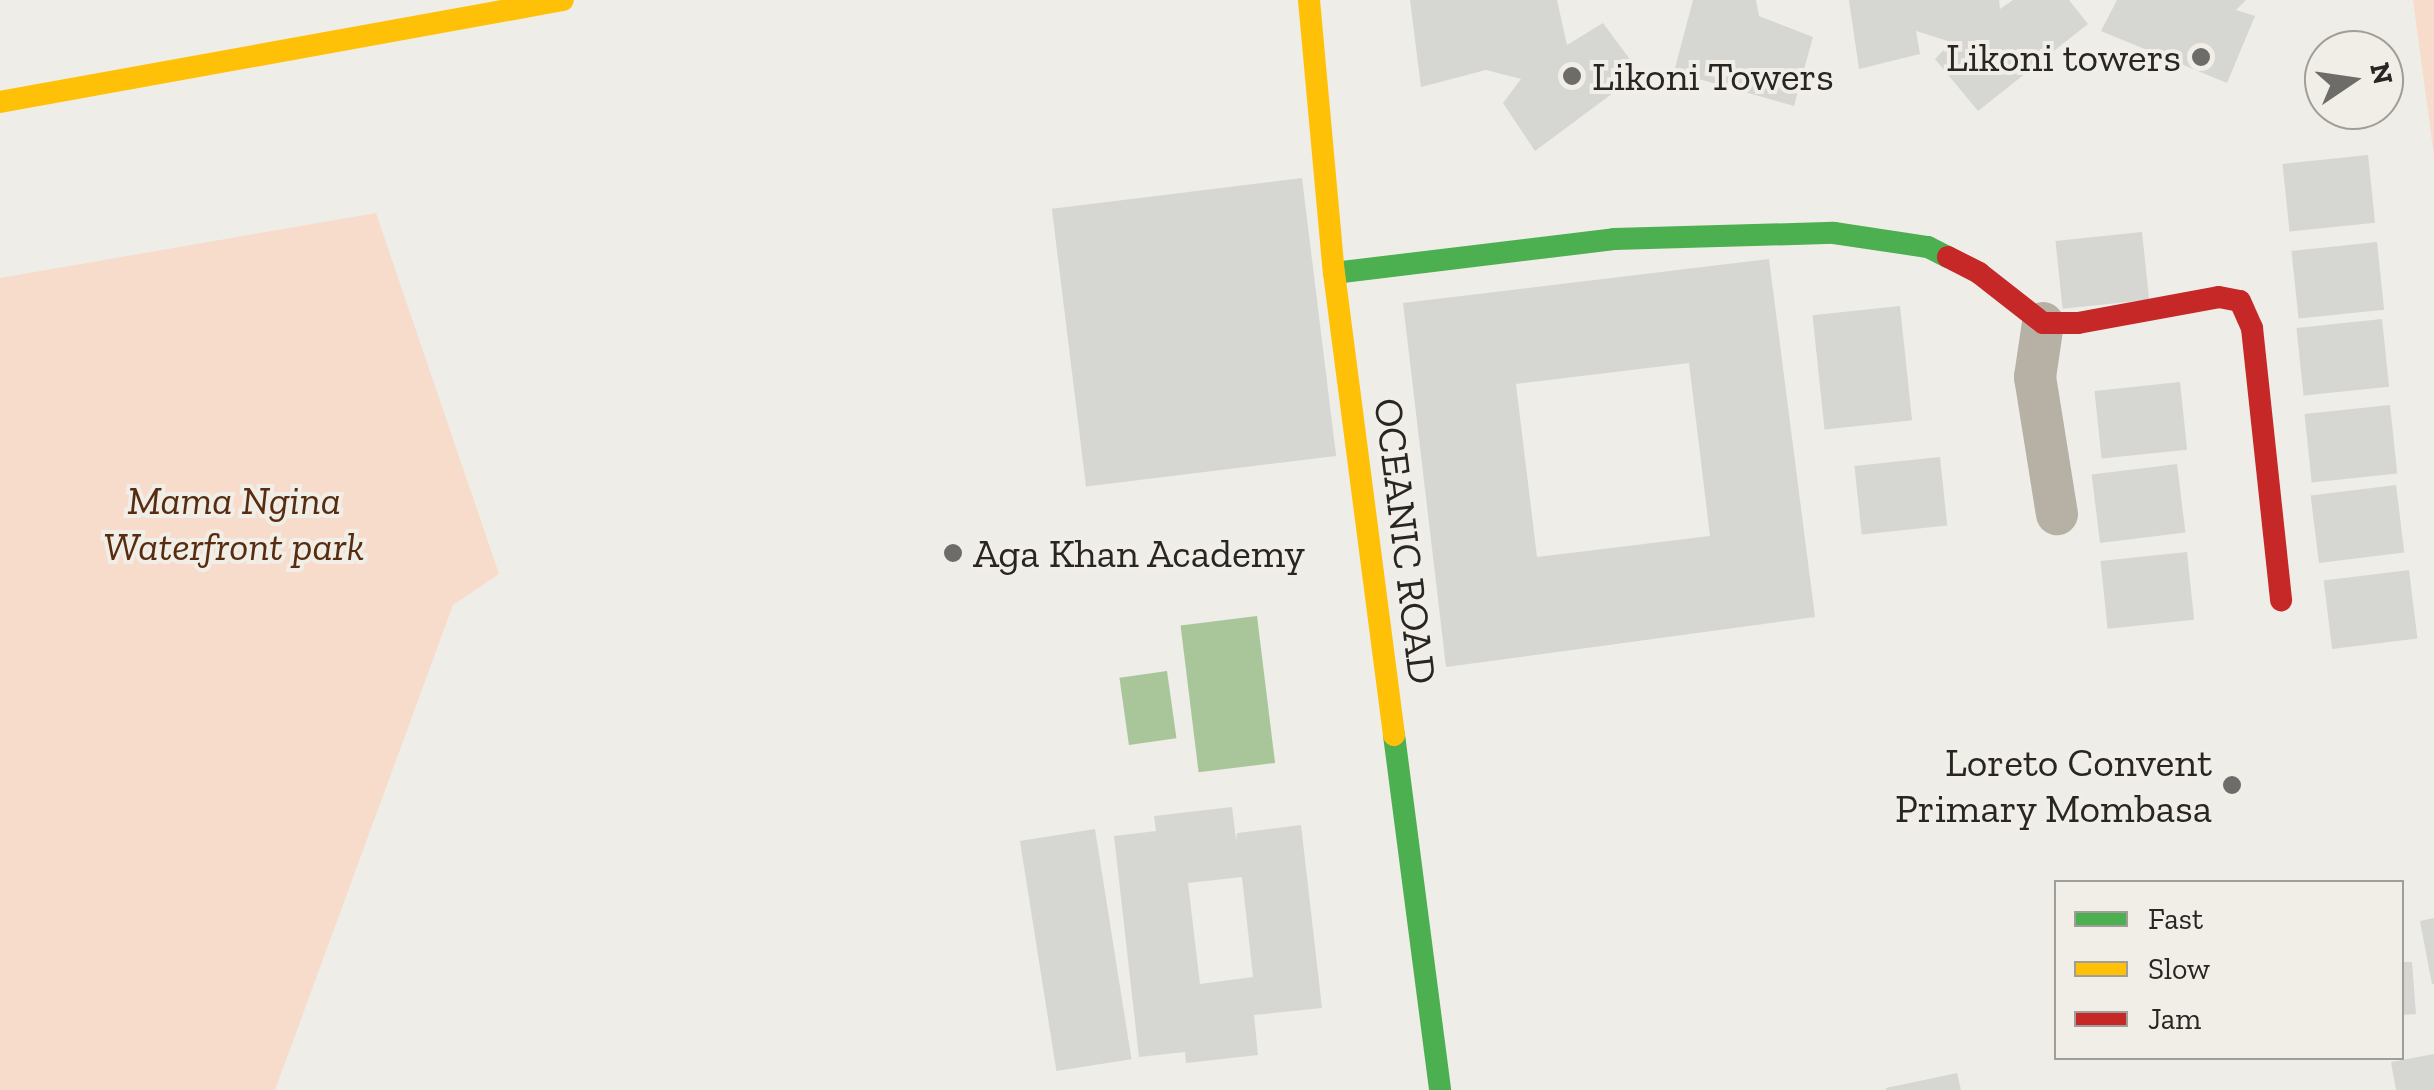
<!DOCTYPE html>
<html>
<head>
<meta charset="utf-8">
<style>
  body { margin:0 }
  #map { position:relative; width:2434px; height:1090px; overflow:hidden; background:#eeede8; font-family:"Zilla Slab",serif }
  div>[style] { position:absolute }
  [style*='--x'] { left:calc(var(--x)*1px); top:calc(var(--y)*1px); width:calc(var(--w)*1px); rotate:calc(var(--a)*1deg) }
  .green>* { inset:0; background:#f7dccb }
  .water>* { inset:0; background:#a9c69a; transform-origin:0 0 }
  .building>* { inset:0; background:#d6d6d3; transform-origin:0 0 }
  .street>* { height:42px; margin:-21px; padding:0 21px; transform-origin:21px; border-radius:21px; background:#b7b0a5 }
  .fast>* { height:22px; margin:-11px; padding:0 11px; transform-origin:11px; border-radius:11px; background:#4caf50 }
  .slow>* { height:22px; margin:-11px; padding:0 11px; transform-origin:11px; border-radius:11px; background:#ffc107 }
  .jam>* { height:22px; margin:-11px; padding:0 11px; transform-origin:11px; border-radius:11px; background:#c62828 }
  .dots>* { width:28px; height:28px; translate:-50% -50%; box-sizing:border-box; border:5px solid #f0eee6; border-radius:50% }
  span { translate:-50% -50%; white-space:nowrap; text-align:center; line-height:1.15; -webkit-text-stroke:8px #f0eee6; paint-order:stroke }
  .poi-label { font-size:40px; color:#272624 }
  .right { translate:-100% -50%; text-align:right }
  .left { translate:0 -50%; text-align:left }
  .park-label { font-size:40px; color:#582c10; font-style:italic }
  .street-label { font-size:40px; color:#272624 }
  .legend { position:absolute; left:2054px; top:880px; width:350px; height:180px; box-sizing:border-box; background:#f0eee6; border:2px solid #a09e98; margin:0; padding:12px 18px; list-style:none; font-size:30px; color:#272624 }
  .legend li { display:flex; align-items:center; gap:20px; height:50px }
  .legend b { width:50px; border:2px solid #a09e98 }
  .north { position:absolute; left:2304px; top:30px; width:100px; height:100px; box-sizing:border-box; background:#f0eee6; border:2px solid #a09e98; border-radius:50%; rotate:77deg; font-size:28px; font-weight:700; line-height:40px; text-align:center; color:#272624 }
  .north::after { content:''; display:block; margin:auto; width:35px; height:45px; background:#6d6c69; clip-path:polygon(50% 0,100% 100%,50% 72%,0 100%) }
</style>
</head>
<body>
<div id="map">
  <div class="green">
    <i style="clip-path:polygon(2413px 0,2434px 0,2434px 156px)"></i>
    <i style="clip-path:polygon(376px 213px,499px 574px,453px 605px,275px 1090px,0 1090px,0 278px)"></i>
  </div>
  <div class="water">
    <i style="left:1257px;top:616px;width:148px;height:77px;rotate:83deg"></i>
    <i style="left:1167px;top:671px;width:68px;height:48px;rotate:82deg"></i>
  </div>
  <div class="building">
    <i style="clip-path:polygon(1410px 0,1557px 0,1567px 45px,1603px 23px,1640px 73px,1535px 151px,1503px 103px,1521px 79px,1486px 70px,1421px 87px)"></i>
    <i style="clip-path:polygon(1693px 0,1756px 0,1759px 16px,1813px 37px,1794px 106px,1674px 72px)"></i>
    <i style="clip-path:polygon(1849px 0,1999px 0,2000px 9px,2013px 0,2069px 0,2088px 24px,1978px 111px,1935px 59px,1951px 42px,1916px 31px,1920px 54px,1859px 69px)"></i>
    <i style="clip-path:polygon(2117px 0,2246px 0,2236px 10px,2255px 16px,2227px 83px,2101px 31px)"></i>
    <i style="left:2368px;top:155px;width:68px;height:86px;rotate:84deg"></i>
    <i style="left:1302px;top:178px;width:280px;height:252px;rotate:83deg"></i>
    <i style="left:2142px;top:232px;width:68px;height:87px;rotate:84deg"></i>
    <i style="left:2377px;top:242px;width:68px;height:86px;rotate:84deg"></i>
    <i style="clip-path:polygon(evenodd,1769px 259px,1815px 617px,1446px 667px,1403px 303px,1769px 259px,1689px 363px,1710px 536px,1537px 557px,1516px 384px,1689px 363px)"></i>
    <i style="left:1900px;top:306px;width:115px;height:88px;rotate:84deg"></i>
    <i style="left:2382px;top:319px;width:68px;height:86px;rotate:84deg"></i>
    <i style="left:2180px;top:382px;width:68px;height:86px;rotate:84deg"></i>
    <i style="left:2390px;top:405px;width:69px;height:86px;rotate:84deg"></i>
    <i style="left:1940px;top:457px;width:69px;height:86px;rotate:84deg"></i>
    <i style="left:2177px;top:464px;width:69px;height:86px;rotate:83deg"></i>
    <i style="left:2396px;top:485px;width:68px;height:86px;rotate:83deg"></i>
    <i style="left:2187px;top:552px;width:68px;height:87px;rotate:84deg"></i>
    <i style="left:2409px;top:570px;width:69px;height:86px;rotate:83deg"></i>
    <i style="clip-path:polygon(evenodd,1232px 807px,1236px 840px,1237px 833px,1301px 825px,1322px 1008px,1254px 1015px,1258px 1055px,1186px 1063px,1185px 1052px,1139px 1057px,1114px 836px,1156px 831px,1154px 816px,1232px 807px,1242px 877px,1253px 977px,1200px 984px,1188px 883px,1242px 877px)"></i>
    <i style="left:1095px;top:829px;width:233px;height:76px;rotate:81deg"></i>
    <i style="clip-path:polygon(2434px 918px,2434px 984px,2432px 984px,2420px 921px)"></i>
    <i style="clip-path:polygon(2402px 962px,2412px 962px,2416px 1014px,2402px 1015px)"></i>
    <i style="clip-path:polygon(2434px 1054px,2434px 1090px,2396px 1090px,2391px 1062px)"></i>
    <i style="clip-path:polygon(1957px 1073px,1961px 1090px,1886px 1090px,1886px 1088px)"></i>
  </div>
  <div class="street">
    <i style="--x:2043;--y:323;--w:55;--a:98.4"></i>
    <i style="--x:2035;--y:377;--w:139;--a:80.9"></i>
  </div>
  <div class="fast">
    <i style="--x:1334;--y:273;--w:282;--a:-6.9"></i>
    <i style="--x:1614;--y:239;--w:220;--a:-1.6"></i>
    <i style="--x:1834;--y:233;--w:95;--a:8.5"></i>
    <i style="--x:1928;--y:247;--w:22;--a:27"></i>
    <i style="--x:1394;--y:735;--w:358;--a:82.6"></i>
  </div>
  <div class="slow">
    <i style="--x:1309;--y:0;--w:274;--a:84.8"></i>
    <i style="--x:1334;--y:273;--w:466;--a:82.6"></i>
    <i style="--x:0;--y:102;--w:572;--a:-10.27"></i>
  </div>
  <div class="jam">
    <i style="--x:1948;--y:257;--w:35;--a:27"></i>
    <i style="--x:1979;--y:273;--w:81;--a:38"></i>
    <i style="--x:2043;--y:323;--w:35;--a:0"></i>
    <i style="--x:2078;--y:323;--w:143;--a:-10.4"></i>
    <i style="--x:2219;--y:297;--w:21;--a:11"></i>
    <i style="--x:2240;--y:301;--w:30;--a:66"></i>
    <i style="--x:2252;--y:328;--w:274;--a:83.9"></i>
  </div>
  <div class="dots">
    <i style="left:2201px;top:57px;background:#6d6c69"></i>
    <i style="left:1572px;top:76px;background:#6d6c69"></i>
    <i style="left:953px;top:553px;background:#6d6c69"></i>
    <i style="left:2232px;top:785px;background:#6d6c69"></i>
  </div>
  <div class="poi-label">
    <span class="right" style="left:2181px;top:57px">Likoni towers</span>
    <span class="left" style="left:1592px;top:76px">Likoni Towers</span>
    <span class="left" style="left:973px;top:553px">Aga Khan Academy</span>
    <span class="right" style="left:2212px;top:785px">Loreto Convent<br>Primary Mombasa</span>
  </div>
  <div class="park-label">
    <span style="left:234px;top:523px">Mama Ngina<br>Waterfront park</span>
  </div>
  <div class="street-label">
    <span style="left:1406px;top:541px;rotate:83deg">OCEANIC ROAD</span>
  </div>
  <ul class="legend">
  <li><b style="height:12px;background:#4caf50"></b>Fast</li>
  <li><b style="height:12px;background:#ffc107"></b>Slow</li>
  <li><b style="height:12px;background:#c62828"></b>Jam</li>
  </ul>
  <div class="north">N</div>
</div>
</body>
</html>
